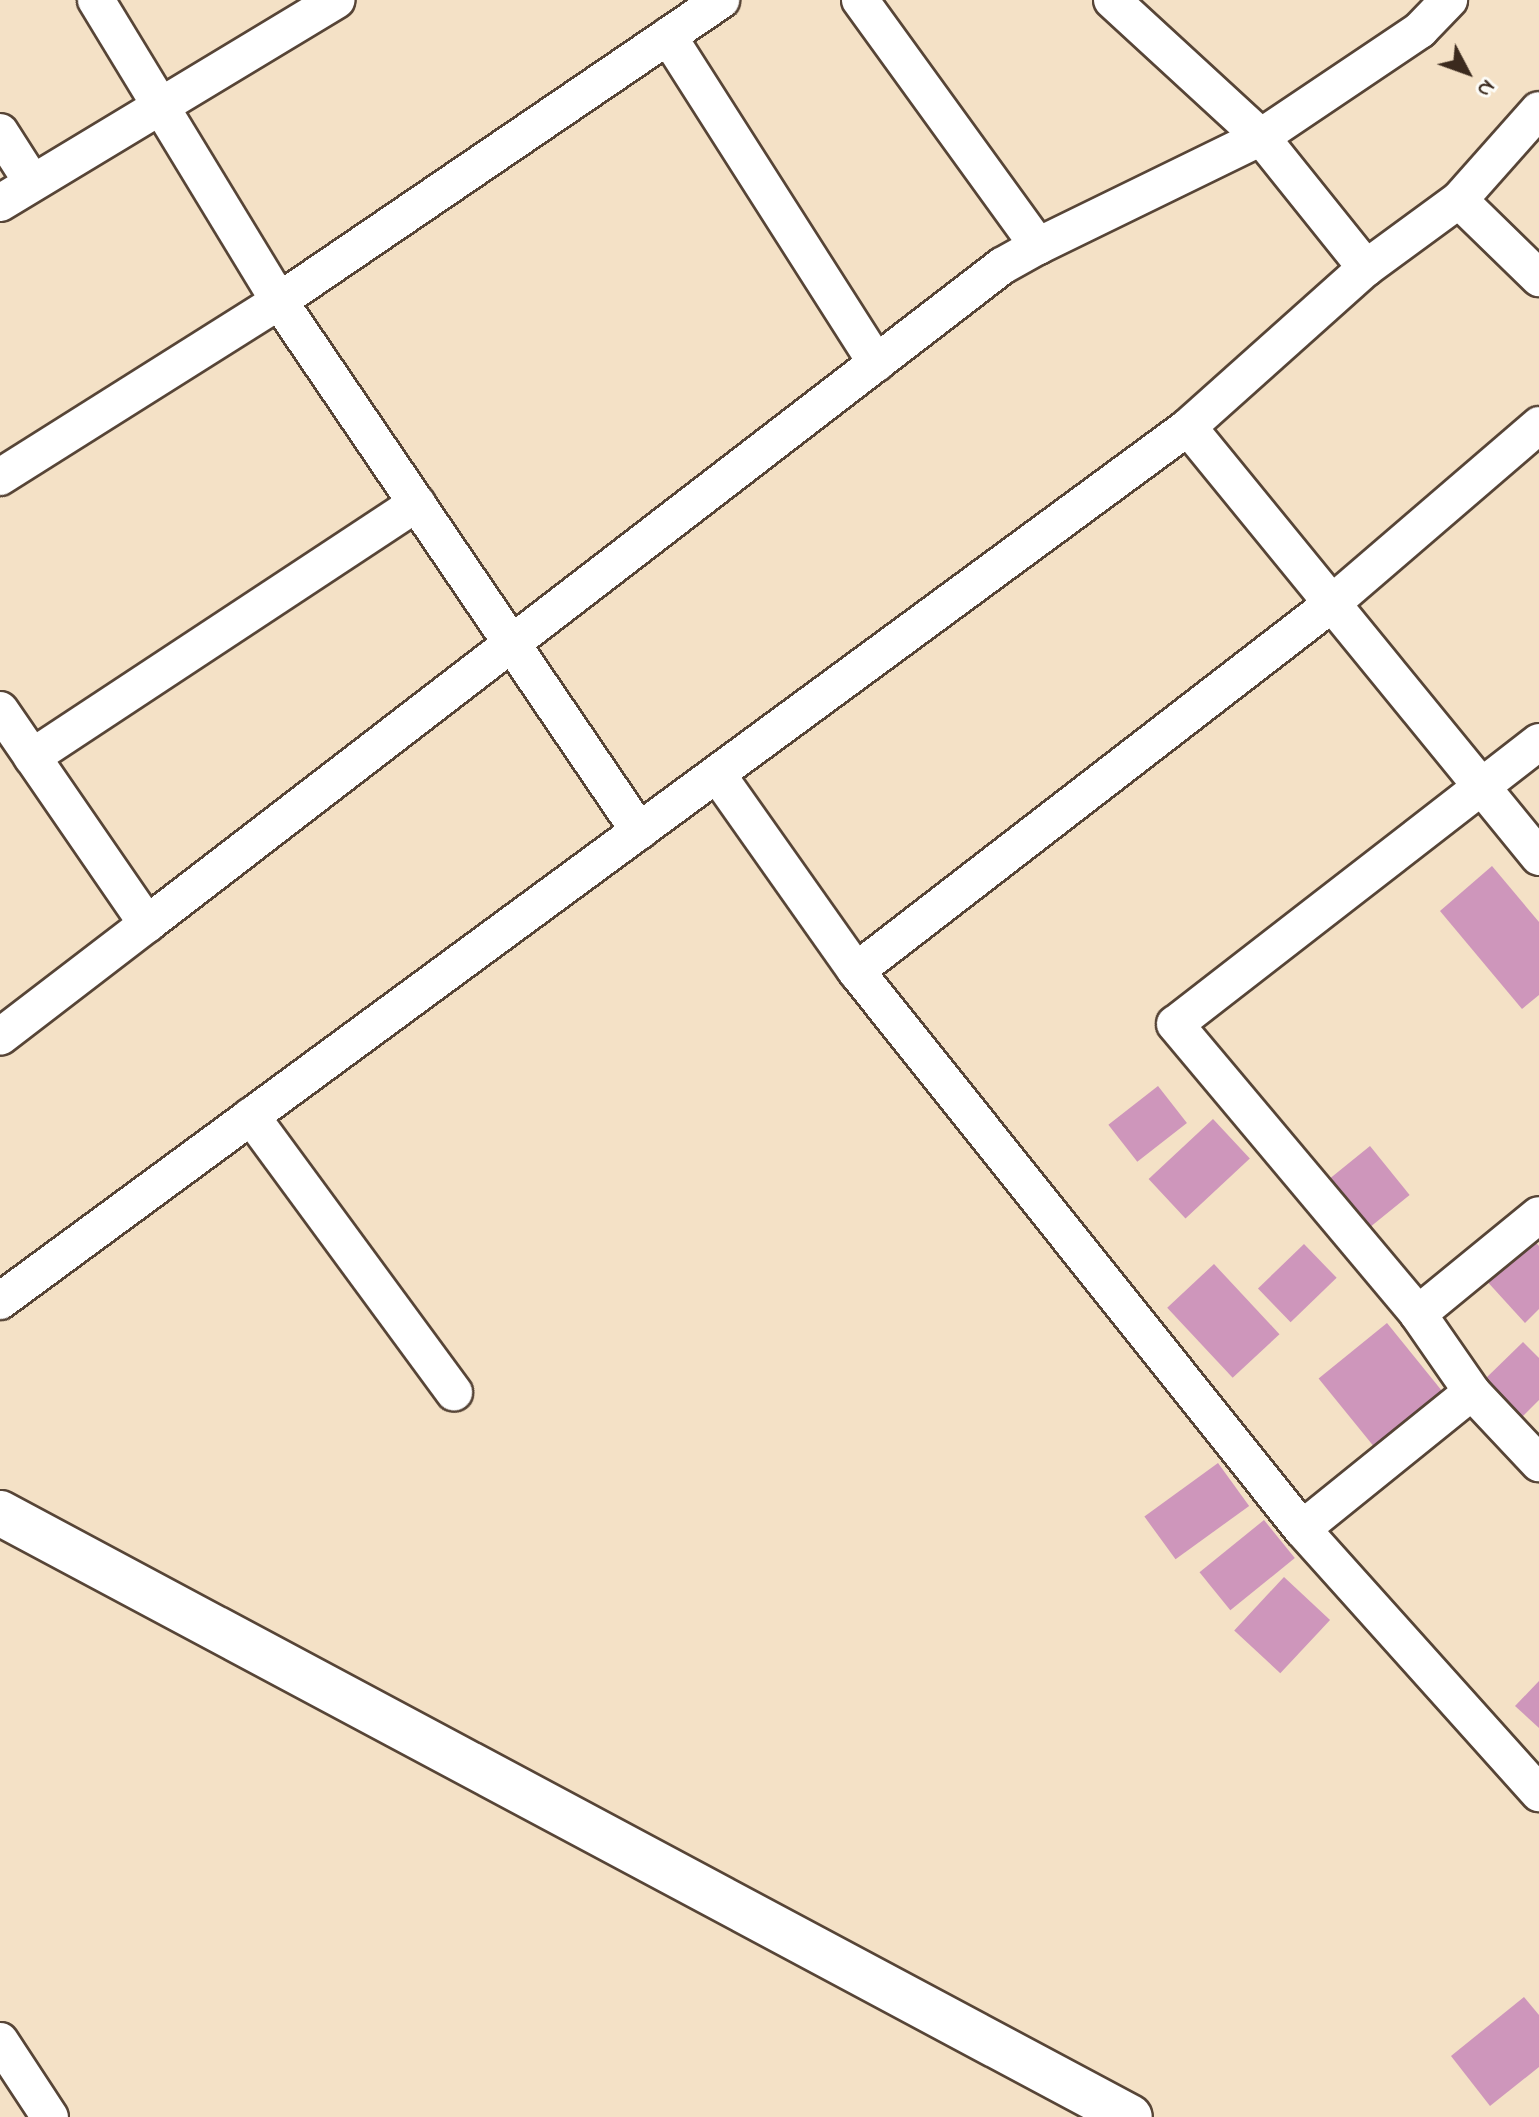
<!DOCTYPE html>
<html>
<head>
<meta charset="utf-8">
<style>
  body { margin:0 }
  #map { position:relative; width:1539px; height:2117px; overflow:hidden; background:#f4e1c6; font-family:"Indie Flower",sans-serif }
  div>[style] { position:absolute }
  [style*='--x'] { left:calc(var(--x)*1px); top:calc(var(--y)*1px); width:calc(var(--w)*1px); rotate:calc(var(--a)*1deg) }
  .building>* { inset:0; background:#ce96bb; transform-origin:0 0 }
  .roads { filter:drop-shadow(2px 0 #574537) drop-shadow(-2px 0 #574537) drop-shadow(0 2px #574537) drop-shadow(0 -2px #574537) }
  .minor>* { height:36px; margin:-18px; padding:0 18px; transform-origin:18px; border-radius:18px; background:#fff }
  .tertiary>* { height:44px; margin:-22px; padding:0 22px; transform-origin:22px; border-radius:22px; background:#fff }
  span { translate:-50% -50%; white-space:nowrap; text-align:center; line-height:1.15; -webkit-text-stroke:8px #fdfcf7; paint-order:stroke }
  .north { position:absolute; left:1427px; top:32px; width:80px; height:80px; -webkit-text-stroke:6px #fdfcf7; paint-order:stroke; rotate:131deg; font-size:22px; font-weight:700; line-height:32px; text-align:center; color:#3b2a1e }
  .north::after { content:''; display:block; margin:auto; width:28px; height:36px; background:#3b2a1e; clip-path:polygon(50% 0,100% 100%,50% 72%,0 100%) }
</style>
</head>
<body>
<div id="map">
  <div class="building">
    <i style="clip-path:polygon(1492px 866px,1539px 922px,1539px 995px,1522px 1009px,1440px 911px)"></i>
    <i style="left:1158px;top:1086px;width:47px;height:63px;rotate:52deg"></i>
    <i style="left:1213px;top:1119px;width:54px;height:88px;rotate:47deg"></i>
    <i style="left:1370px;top:1146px;width:63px;height:56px;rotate:51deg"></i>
    <i style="clip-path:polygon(1530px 1236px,1539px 1246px,1539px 1309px,1525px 1323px,1484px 1278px)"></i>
    <i style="left:1304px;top:1244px;width:47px;height:64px;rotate:46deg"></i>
    <i style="left:1214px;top:1264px;width:96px;height:64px;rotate:47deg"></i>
    <i style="left:1387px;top:1323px;width:90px;height:88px;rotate:51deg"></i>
    <i style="clip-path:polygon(1523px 1342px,1539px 1358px,1539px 1400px,1520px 1419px,1483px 1381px)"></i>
    <i style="left:1218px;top:1463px;width:53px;height:91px;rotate:54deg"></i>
    <i style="left:1264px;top:1520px;width:49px;height:83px;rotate:51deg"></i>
    <i style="left:1284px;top:1577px;width:63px;height:73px;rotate:43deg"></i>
    <i style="clip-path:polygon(1539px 1681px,1539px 1728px,1515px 1706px)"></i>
    <i style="clip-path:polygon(1524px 1997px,1539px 2015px,1539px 2067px,1490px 2106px,1451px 2056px)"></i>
  </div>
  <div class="roads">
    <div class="minor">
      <i style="--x:96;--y:0;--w:352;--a:58.7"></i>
      <i style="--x:279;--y:301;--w:641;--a:55.81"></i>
      <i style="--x:860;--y:0;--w:304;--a:54.1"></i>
      <i style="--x:1112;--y:0;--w:202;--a:42.6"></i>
      <i style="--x:1261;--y:137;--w:192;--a:-33.9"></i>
      <i style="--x:1420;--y:30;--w:42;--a:-46"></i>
      <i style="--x:668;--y:36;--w:388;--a:57.5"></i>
      <i style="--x:0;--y:132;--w:59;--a:57.4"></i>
      <i style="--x:1459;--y:200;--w:120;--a:-48.4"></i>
      <i style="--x:0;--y:203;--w:393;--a:-31.1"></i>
      <i style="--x:1188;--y:427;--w:555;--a:50.78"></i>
      <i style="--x:0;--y:477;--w:330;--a:-32.2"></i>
      <i style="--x:279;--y:301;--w:535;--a:-34.25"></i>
      <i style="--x:0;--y:710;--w:260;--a:55.5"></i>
      <i style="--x:147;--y:924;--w:185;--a:142.5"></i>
      <i style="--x:1539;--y:742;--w:460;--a:142.2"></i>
      <i style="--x:1175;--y:1024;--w:378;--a:50"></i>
      <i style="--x:1418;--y:1314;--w:95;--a:55.3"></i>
      <i style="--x:1472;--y:1392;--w:98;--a:46.7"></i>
      <i style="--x:32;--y:757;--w:461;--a:-33.4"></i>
      <i style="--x:717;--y:774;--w:241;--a:54.8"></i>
      <i style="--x:856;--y:971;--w:714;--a:51.37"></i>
      <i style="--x:1302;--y:1529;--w:355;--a:48.1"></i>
      <i style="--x:147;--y:924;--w:1079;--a:-37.58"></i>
      <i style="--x:1002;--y:266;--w:41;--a:-29.1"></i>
      <i style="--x:1038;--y:246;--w:248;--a:-26"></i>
      <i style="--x:1261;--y:137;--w:168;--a:51.3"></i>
      <i style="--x:856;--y:971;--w:599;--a:-37.67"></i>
      <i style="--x:1330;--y:605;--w:276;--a:-40.7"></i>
      <i style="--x:251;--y:1116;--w:343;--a:53.7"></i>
      <i style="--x:0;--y:1301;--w:1475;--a:-36.34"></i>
      <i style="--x:1188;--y:427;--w:239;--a:-41.8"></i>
      <i style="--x:1366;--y:268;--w:115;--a:-36.2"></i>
      <i style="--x:1459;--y:200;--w:112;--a:44.3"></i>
      <i style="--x:1418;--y:1314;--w:156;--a:-39.3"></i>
      <i style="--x:1302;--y:1529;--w:218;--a:-38.9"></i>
      <i style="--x:0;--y:2041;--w:91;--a:56.7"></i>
    </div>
    <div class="tertiary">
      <i style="--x:0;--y:1513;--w:1281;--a:28.13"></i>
    </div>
  </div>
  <div class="north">N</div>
</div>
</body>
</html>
